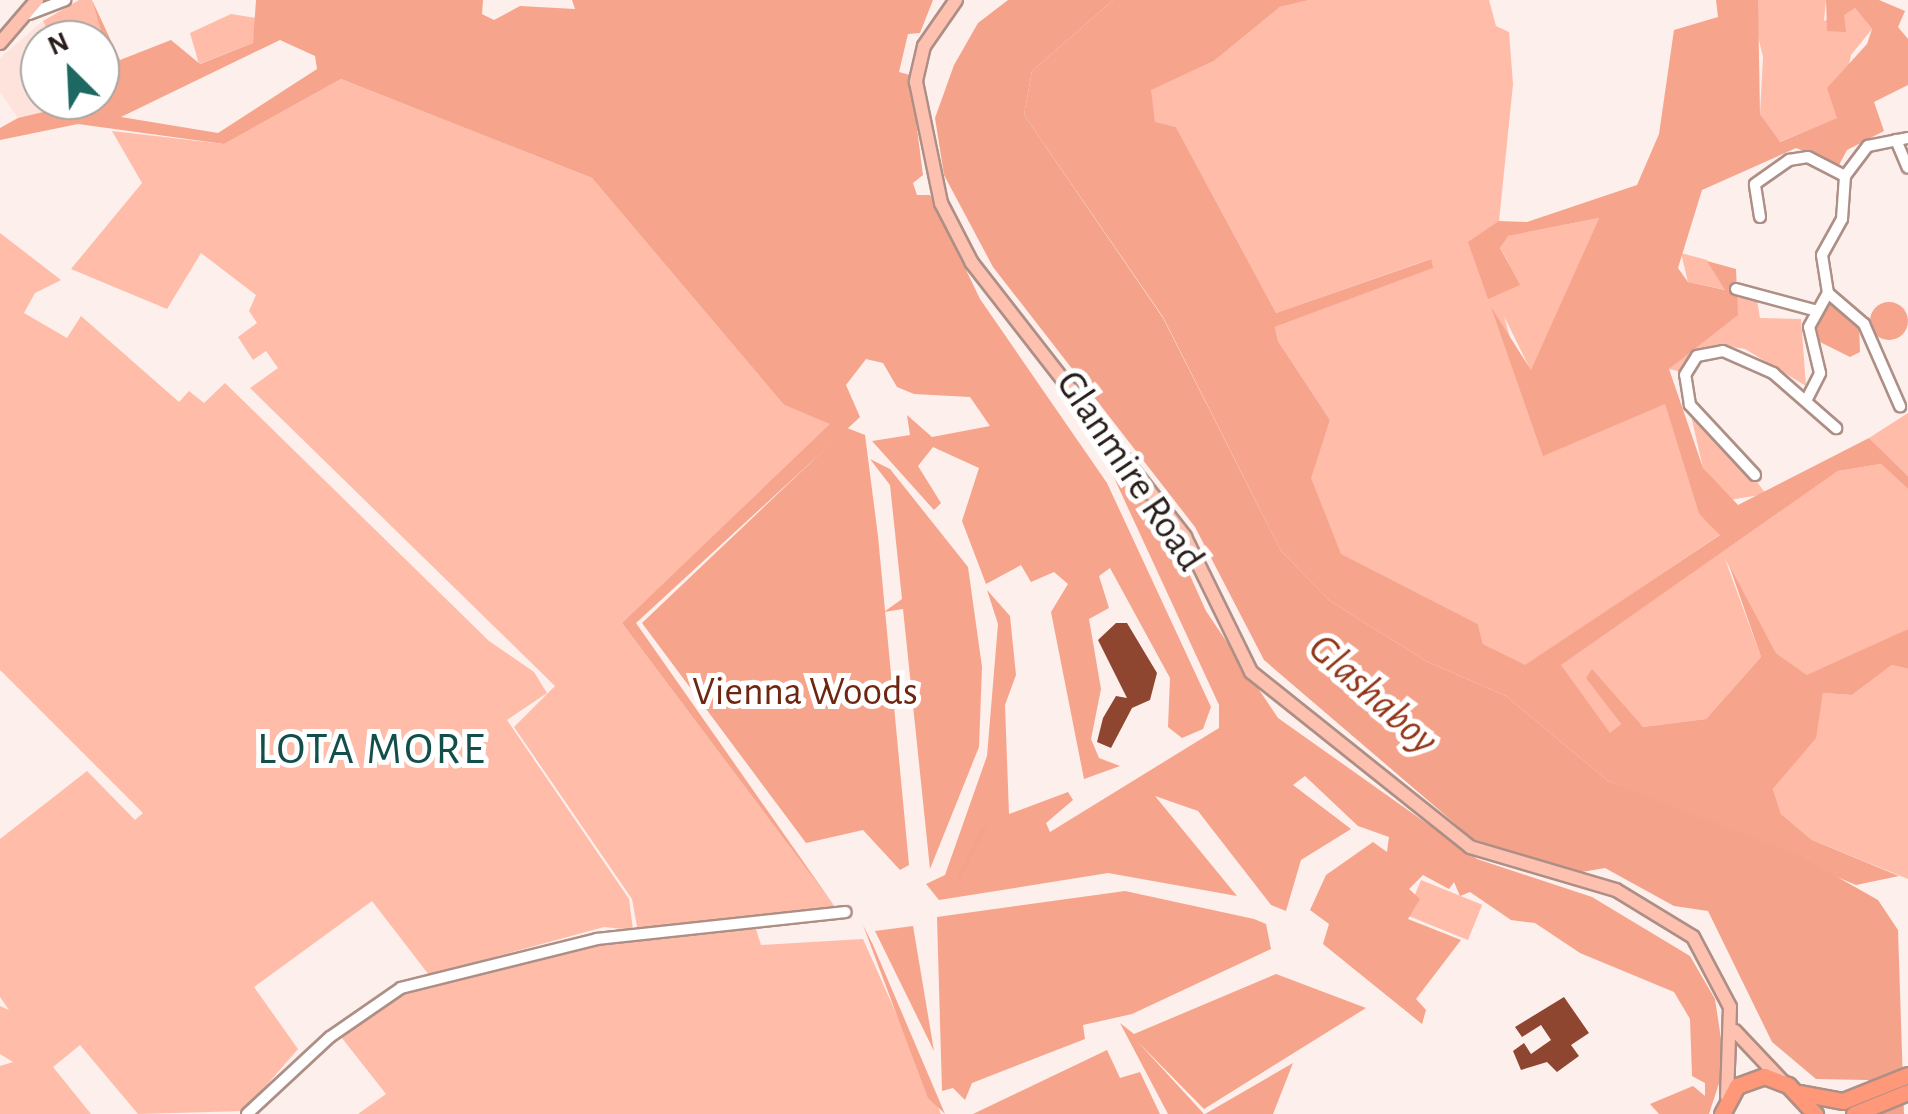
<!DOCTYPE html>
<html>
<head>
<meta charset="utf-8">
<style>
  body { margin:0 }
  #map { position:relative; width:1908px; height:1114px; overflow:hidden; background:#fdefeb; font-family:"Alegreya Sans",sans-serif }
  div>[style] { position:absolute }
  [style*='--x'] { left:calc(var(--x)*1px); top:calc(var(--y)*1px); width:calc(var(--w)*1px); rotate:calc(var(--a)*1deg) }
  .built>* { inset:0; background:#fde3db }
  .green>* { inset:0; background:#febca9; transform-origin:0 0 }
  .forest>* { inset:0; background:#f6a48c }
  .round { border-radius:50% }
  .water>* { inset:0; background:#f4a28a }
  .stream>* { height:2.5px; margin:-1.25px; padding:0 1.25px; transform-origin:1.25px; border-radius:1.25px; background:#f4a28a }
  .building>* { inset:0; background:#8e4631 }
  .roads { filter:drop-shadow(2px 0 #ae8f86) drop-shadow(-2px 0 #ae8f86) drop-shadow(0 2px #ae8f86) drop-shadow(0 -2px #ae8f86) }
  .minor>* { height:10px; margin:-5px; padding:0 5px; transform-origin:5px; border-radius:5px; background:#fff }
  .major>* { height:12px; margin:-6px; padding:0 6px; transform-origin:6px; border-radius:6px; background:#ffc1af }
  .highway>* { height:15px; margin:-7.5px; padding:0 7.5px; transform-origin:7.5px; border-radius:7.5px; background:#ff9779 }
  span { translate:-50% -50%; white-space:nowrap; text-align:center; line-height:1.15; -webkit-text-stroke:10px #fff; paint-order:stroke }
  .street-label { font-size:40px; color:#291d19 }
  .park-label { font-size:40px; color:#6e2610 }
  .water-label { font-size:42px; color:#933518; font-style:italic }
  .quarter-label { font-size:45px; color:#134f4a; letter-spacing:2.5px }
  .north { position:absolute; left:20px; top:20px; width:100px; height:100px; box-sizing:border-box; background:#fff; border:2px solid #a9a5a3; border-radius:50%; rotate:336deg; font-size:28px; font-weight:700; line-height:40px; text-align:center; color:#291d19 }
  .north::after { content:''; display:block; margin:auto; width:35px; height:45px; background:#1e6862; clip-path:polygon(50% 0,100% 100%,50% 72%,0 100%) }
</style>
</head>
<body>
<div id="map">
  <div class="built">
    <i style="clip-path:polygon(43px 21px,53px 40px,40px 40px,40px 100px,82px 100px,77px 109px,18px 118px,0 92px,0 58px)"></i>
  </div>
  <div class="green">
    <i style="clip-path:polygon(79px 0,92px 0,117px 83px,111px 96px,94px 103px,87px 100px,100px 100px,100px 40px,53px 40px,43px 21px)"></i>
    <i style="clip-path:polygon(1309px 0,1489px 0,1496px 26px,1509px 32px,1513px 84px,1499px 221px,1489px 232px,1512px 268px,1500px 248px,1507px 236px,1599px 218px,1531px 371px,1504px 316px,1543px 455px,1665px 403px,1699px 514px,1721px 534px,1525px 666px,1483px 644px,1478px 624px,1340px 554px,1310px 478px,1330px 420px,1278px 341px,1275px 327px,1432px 268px,1430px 259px,1276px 313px,1176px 127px,1155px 123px,1150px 90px,1214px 61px,1280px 7px)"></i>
    <i style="clip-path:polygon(1758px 0,1826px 0,1824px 21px,1855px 8px,1872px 29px,1851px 55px,1838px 118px,1779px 142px,1760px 114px,1763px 57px,1751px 7px)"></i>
    <i style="clip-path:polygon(231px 14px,256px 18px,253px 43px,199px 64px,190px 33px)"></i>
    <i style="clip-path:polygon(341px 79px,592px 178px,784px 405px,831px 424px,622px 623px,835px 907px,638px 932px,632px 899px,514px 727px,555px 686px,250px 388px,278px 368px,266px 351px,253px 360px,238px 337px,257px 323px,249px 311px,256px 295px,201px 253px,167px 309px,71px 269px,142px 183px,112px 131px,224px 144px)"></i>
    <i style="clip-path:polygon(0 233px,61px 280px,35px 293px,24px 313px,67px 338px,81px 316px,179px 402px,189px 391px,204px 403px,225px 383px,489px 641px,534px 672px,547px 693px,507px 720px,629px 899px,633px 930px,604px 927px,429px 975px,372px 901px,254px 987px,298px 1049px,244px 1111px,138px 1114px,80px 1045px,53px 1067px,91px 1114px,0 1114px,0 1066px,13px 1062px,0 1054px,0 1006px,9px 1010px,0 997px,0 839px,87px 771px,135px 820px,143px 813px,0 670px)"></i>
    <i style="clip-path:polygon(1681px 253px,1707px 260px,1726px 290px,1688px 282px)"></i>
    <i style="clip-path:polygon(1731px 296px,1757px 300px,1760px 318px,1801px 319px,1806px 386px,1745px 349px,1721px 345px,1683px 372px,1668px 369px,1721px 328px)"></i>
    <i style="clip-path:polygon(1689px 407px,1754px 478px,1766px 494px,1729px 500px,1703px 468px)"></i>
    <i style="clip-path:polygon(1908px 413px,1908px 476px,1869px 438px)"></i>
    <i style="clip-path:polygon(1881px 464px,1908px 489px,1908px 629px,1808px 676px,1776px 653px,1725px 559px,1761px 657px,1706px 719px,1643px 727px,1587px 678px,1621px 724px,1610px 734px,1562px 677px,1561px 664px,1838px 471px)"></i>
    <i style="clip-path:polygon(1892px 665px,1908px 669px,1908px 879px,1812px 840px,1781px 814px,1773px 789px,1815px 738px,1823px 693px,1852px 695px)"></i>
    <i style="left:1421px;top:880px;width:66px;height:38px;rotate:22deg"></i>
    <i style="clip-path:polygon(756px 929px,761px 945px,863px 939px,941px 1114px,358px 1114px,386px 1094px,338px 1033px,397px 991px,614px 937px)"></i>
  </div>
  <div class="forest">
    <i style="clip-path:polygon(evenodd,92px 0,120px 60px,171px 40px,200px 64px,253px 43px,256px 0,483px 0,482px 14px,494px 20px,520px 6px,575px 9px,572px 0,933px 0,920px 33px,908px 34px,899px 72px,910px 75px,923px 175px,913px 183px,917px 195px,930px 195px,980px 299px,1107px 483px,1211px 707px,1203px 729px,1182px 738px,1168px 727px,1170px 678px,1110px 568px,1099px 576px,1109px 608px,1089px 619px,1101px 689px,1091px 739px,1099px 758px,1120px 766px,1084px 779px,1051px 612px,1068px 584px,1054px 572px,1031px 582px,1021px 565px,986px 584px,962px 521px,979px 468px,933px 447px,918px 466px,941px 503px,934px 510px,872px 441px,910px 435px,907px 415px,932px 437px,990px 426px,970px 397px,914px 394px,897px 387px,883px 363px,866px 359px,846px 385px,860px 417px,636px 623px,835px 907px,622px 623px,830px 424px,784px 405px,592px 178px,341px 79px,224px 144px,78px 124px,0 140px,0 128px,18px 118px,111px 96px,116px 82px,92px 0,280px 40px,315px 56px,317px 69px,218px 133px,121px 117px,280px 40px)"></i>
    <i style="clip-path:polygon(1113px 0,1309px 0,1280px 7px,1214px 61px,1151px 90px,1155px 122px,1176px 127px,1276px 313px,1431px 259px,1433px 268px,1275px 327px,1278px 341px,1330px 420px,1311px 478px,1341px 554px,1478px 624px,1483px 644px,1525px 665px,1720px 535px,1699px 514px,1665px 404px,1543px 456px,1491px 307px,1531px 370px,1599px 218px,1508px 236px,1500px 248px,1520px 285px,1488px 299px,1468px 242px,1499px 221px,1527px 222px,1637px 185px,1659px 134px,1674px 30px,1718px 17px,1716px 0,1758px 0,1760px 114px,1780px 142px,1837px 118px,1827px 88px,1867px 44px,1872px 29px,1855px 8px,1844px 15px,1846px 32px,1827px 31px,1826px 0,1879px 0,1905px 11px,1898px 27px,1908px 39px,1908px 85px,1874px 102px,1884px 131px,1847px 150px,1839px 165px,1796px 148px,1702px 190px,1678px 268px,1688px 282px,1725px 290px,1707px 261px,1736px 269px,1738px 315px,1669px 369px,1703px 468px,1738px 505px,1869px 438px,1908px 476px,1908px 489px,1881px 464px,1838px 471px,1561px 665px,1610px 733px,1621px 724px,1586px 678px,1592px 669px,1643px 727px,1706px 719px,1761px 657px,1729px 565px,1776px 653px,1807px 675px,1908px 629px,1908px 669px,1892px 665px,1852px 695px,1823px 693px,1816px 738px,1773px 789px,1781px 814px,1812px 840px,1899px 876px,1856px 885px,1608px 781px,1506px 696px,1426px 661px,1330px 601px,1281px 551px,1163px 317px,1024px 115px,1032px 71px)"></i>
    <i style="clip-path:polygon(1833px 300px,1859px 322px,1860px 352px,1850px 357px,1812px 338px,1810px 309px)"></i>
    <i class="round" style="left:1870px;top:302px;width:38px;height:38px"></i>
    <i style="clip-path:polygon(1086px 417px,1170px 531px,1206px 611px,1278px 718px,1477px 859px,1592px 897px,1690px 956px,1715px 999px,1725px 1065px,1709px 1114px,1659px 1114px,1650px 1104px,1693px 1086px,1705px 1096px,1705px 1083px,1692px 1076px,1690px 1019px,1674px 992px,1580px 953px,1535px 923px,1511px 920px,1470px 892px,1460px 896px,1454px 882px,1449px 889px,1423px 875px,1409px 889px,1420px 899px,1408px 919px,1461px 940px,1416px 999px,1426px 1010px,1422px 1024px,1323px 944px,1329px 924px,1310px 910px,1326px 875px,1373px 842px,1387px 852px,1389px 837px,1358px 826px,1305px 776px,1293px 785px,1351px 829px,1301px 860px,1286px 911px,1271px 905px,1198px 811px,1155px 796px,1237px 896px,1108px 873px,939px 900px,926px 884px,945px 875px,987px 756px,998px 624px,987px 590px,1010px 616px,1016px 675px,1005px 705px,1009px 814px,1068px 792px,1073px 800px,1046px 823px,1050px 832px,1219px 728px,1219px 705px)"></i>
    <i style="clip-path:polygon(847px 428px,865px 435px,878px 536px,909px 865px,900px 870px,863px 830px,806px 843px,642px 623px)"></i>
    <i style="clip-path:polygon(870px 459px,890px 469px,968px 567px,982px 667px,979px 747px,930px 869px,903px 609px,884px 612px,902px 599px,890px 485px)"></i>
    <i style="clip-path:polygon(1125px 891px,1254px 919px,1266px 924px,1271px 949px,1132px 1014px,1083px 1025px,1085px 1039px,972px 1083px,965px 1100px,953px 1088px,942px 1091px,937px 917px)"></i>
    <i style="clip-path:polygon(863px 925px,873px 945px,945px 1114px,928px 1098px)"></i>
    <i style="clip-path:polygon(913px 926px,934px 1051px,875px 931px)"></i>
    <i style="clip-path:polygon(1276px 974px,1366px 1008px,1204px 1109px,1137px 1041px,1204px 1114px,1168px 1114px,1120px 1023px,1134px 1034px)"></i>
    <i style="clip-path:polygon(1107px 1050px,1120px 1078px,1140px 1072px,1160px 1114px,973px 1114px)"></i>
    <i style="clip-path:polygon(1293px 1063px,1273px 1114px,1205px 1114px)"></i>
  </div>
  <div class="water">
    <i style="clip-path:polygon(1008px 0,1113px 0,1032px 71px,1024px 115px,1163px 318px,1281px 551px,1330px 601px,1426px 661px,1506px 696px,1608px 781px,1802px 857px,1878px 900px,1898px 930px,1904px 1114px,1878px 1114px,1868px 1080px,1816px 1079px,1772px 1042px,1708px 911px,1674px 906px,1605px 868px,1576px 873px,1473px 839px,1264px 660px,1195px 527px,993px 267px,944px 175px,935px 118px,954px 65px,978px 23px)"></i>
  </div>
  <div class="stream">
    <i style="--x:957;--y:880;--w:63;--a:-62.6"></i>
  </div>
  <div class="building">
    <i style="clip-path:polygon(1116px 623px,1127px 623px,1157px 673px,1150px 700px,1132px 708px,1111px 748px,1097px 742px,1103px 718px,1116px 696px,1127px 698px,1098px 640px)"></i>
    <i style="clip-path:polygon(1564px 997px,1589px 1033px,1571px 1045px,1579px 1056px,1557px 1072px,1547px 1062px,1521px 1070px,1513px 1051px,1524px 1043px,1531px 1054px,1551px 1040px,1541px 1025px,1522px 1037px,1515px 1027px)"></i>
  </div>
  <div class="roads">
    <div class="minor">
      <i style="--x:29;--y:14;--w:39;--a:-21"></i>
      <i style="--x:1896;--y:140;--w:30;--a:67"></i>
      <i style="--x:1760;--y:217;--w:33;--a:-99"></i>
      <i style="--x:1755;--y:184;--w:42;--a:-35.2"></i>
      <i style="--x:1789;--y:160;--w:19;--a:-9"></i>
      <i style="--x:1808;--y:157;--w:42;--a:27.2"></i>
      <i style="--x:1736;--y:289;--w:81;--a:15.1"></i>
      <i style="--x:1828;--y:293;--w:48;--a:40.7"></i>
      <i style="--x:1864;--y:324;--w:90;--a:66.3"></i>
      <i style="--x:1807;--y:399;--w:29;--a:-63"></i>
      <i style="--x:1820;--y:373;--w:47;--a:-103.4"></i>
      <i style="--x:1809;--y:327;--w:39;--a:-61"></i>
      <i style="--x:1828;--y:293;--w:38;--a:-99"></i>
      <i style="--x:1822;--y:255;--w:41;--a:-60.9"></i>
      <i style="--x:1842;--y:219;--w:43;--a:-86"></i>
      <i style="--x:1845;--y:176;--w:38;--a:-53"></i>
      <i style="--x:1868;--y:146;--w:41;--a:-11.3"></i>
      <i style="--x:1755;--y:475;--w:96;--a:-132.9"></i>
      <i style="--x:1690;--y:405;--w:30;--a:-99"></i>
      <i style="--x:1685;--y:375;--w:22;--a:-58"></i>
      <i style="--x:1697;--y:356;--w:26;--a:-11"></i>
      <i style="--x:1723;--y:351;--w:55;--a:23.7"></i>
      <i style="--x:1773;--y:373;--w:84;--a:41.1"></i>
      <i style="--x:247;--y:1114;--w:113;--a:-42.9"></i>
      <i style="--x:330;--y:1037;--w:86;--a:-34.6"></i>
      <i style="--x:401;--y:988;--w:202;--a:-14"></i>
      <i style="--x:597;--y:939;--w:250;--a:-6.2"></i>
    </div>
    <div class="major">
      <i style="--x:956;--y:0;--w:56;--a:124.8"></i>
      <i style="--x:924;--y:46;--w:37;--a:103"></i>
      <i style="--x:916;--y:82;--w:124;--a:78.3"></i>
      <i style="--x:941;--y:203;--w:68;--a:62.7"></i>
      <i style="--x:972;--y:263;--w:347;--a:52.1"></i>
      <i style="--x:1185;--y:537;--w:150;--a:63.9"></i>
      <i style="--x:1251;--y:672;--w:280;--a:38.6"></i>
      <i style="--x:1470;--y:847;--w:152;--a:16.4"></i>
      <i style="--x:1616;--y:890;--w:90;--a:31.4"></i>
      <i style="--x:1693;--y:937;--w:79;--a:62.1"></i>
      <i style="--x:1730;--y:1007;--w:90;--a:91.9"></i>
      <i style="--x:0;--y:43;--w:57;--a:-49.3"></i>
      <i style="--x:1735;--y:1031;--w:71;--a:46.7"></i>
    </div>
    <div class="highway">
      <i style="--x:1800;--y:1093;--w:44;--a:10.5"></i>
      <i style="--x:1843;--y:1101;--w:70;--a:-21.8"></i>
      <i style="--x:1722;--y:1114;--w:32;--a:-62"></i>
      <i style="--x:1737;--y:1086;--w:29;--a:-20"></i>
      <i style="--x:1764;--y:1076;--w:26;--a:21"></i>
      <i style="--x:1788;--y:1085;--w:40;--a:47"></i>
      <i style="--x:1854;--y:1114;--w:58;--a:-22.2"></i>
    </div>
  </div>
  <div class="street-label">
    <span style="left:1130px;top:471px;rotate:56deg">Glanmire Road</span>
  </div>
  <div class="park-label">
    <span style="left:805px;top:692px">Vienna Woods</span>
  </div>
  <div class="water-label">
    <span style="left:1373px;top:694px;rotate:42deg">Glashaboy</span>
  </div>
  <div class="quarter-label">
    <span style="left:372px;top:750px">LOTA MORE</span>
  </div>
  <div class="north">N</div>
</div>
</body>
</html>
